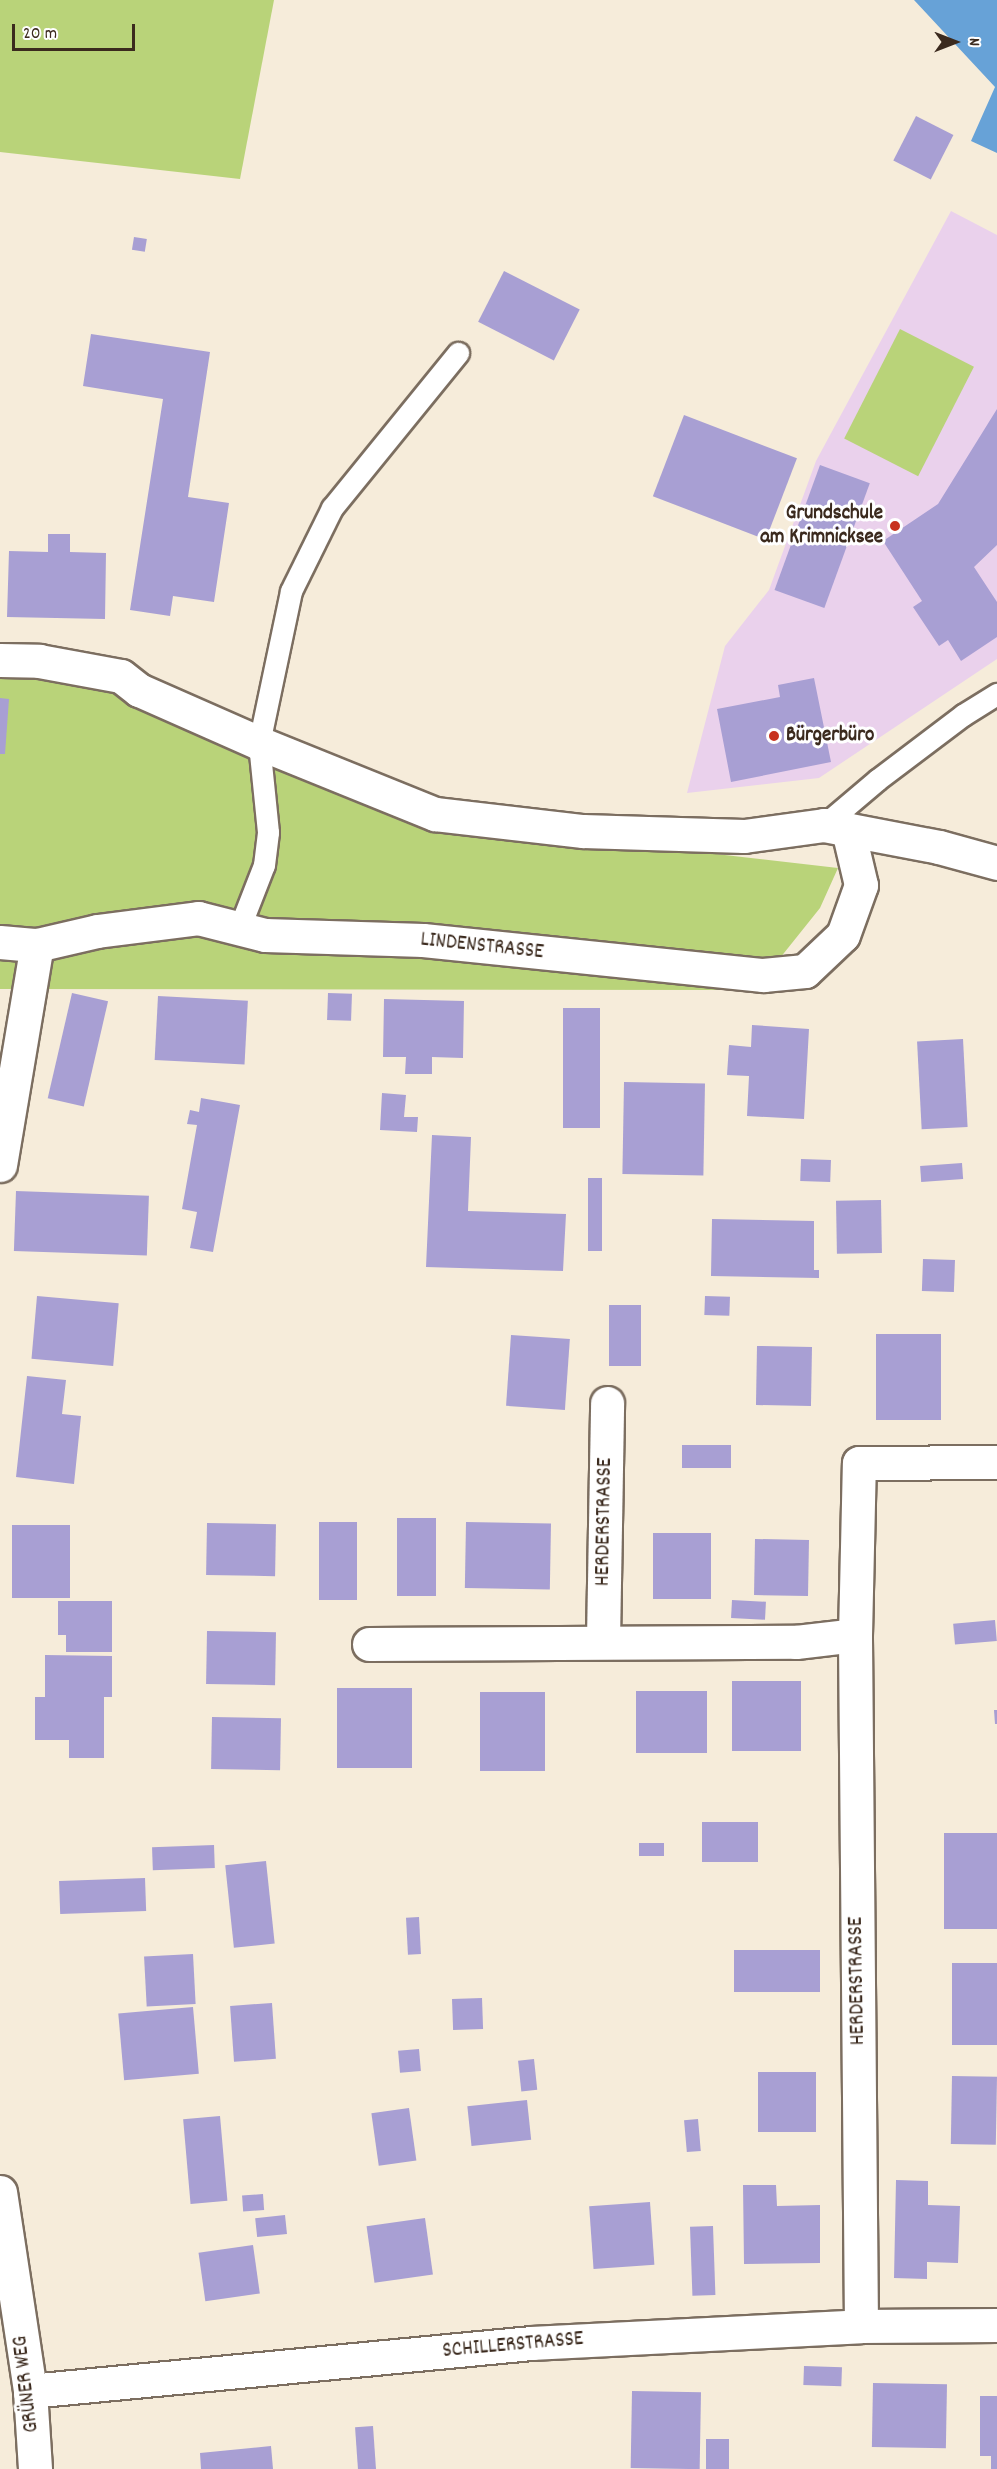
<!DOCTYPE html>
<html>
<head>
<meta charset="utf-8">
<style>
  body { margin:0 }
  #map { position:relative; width:997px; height:2469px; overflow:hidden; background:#f6ecda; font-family:Dekko,sans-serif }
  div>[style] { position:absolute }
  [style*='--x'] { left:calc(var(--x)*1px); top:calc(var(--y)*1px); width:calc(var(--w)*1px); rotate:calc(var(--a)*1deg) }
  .built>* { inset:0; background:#ead1ec }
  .green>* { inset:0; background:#b9d379; transform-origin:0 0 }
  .water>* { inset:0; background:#67a2d7 }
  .building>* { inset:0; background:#a89fd3; transform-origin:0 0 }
  .roads { filter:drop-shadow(2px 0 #7c6e60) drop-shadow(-2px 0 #7c6e60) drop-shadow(0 2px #7c6e60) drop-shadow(0 -2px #7c6e60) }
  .lane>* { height:21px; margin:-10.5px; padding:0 10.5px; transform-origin:10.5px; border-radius:10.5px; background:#fff }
  .street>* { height:33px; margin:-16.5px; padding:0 16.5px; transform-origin:16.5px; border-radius:16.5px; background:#fff }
  .dots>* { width:16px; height:16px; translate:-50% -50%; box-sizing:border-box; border:3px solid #fff; border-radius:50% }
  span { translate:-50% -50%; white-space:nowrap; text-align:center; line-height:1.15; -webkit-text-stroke:6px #fff; paint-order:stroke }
  .poi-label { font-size:21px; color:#3b2a1e; font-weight:700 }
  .right { translate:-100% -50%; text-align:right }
  .left { translate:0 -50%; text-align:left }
  .street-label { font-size:21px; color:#3b2a1e }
  .north { position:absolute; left:925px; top:12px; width:60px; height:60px; -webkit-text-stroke:4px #fff; paint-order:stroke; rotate:90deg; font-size:16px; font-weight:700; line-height:24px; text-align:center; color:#3b2a1e }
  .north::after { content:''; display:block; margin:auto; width:21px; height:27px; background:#3b2a1e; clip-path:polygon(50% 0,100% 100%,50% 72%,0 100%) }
  .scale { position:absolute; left:12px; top:24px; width:123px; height:27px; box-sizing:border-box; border:3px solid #3b2a1e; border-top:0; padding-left:8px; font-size:18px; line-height:21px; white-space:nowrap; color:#3b2a1e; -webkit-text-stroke:4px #fff; paint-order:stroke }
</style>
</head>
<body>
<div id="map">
  <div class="built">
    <i style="clip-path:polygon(951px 211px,997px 235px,997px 659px,819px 778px,687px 793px,725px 646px,769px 590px,816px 461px)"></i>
  </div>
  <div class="green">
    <i style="clip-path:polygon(0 0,274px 0,240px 179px,0 152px)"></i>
    <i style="left:900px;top:329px;width:83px;height:123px;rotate:27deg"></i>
    <i style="clip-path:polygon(0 672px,93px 677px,219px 742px,330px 791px,427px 821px,838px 868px,820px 908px,780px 958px,730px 990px,0 989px)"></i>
  </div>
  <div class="water">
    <i style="clip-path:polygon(914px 0,997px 0,997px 153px,971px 141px,995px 87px)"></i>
  </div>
  <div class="building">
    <i style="left:916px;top:116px;width:42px;height:50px;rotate:27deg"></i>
    <i style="left:134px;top:237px;width:13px;height:13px;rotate:9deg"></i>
    <i style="left:504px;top:271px;width:85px;height:57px;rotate:27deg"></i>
    <i style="clip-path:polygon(91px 334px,210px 352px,188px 497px,229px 503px,214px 602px,173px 596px,170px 616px,130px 610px,163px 399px,83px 386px)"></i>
    <i style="clip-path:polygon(997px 409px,997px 545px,974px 567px,997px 602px,997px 637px,961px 661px,948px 640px,939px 646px,913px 607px,922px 601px,883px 541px,938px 504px)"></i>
    <i style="left:684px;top:415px;width:121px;height:87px;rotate:21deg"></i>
    <i style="left:820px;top:465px;width:53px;height:133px;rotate:20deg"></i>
    <i style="clip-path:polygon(48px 534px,70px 534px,70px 552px,106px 553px,105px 619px,7px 617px,9px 551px,48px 552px)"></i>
    <i style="clip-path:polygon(814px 678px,831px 762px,731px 782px,717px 709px,780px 697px,778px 685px)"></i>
    <i style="clip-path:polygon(0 698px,9px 699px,5px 754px,0 754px)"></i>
    <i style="left:72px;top:993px;width:37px;height:108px;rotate:13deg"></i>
    <i style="left:328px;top:993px;width:24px;height:27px;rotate:2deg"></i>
    <i style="left:158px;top:996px;width:90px;height:64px;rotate:3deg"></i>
    <i style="clip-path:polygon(384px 999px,464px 1001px,463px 1058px,432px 1057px,432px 1074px,405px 1074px,406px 1057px,383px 1057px)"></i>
    <i style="left:563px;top:1008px;width:37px;height:120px"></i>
    <i style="clip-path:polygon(752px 1025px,809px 1029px,804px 1119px,747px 1116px,749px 1076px,727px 1075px,729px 1045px,751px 1047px)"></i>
    <i style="left:963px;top:1039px;width:88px;height:46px;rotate:87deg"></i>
    <i style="left:624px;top:1082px;width:81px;height:92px;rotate:1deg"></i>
    <i style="clip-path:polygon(382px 1093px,406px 1095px,404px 1117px,418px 1117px,417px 1132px,380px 1130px)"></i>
    <i style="clip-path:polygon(201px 1098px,240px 1105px,213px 1252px,190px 1248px,197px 1212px,182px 1209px,197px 1125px,187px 1124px,190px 1110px,199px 1112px)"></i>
    <i style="clip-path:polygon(432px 1135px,471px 1137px,468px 1211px,566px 1214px,563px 1271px,426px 1267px)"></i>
    <i style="left:801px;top:1159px;width:30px;height:22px;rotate:2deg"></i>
    <i style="left:962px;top:1163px;width:16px;height:42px;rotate:86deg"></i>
    <i style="left:588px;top:1178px;width:14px;height:73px"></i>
    <i style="left:16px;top:1191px;width:133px;height:60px;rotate:2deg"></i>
    <i style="left:881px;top:1200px;width:53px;height:45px;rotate:89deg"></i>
    <i style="clip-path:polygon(712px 1219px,814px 1221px,814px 1270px,819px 1270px,819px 1278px,711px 1276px)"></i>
    <i style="left:923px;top:1259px;width:32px;height:32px;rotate:2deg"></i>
    <i style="left:37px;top:1296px;width:82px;height:63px;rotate:5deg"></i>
    <i style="left:705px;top:1296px;width:25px;height:19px;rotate:2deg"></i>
    <i style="left:609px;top:1305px;width:32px;height:61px"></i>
    <i style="left:876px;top:1334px;width:65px;height:86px"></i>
    <i style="left:511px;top:1335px;width:59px;height:71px;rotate:4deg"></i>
    <i style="left:757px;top:1346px;width:55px;height:59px;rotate:1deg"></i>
    <i style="clip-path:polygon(27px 1376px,66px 1380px,62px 1414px,81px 1416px,74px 1484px,16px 1477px)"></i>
    <i style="left:682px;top:1445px;width:49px;height:23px"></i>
    <i style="left:397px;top:1518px;width:39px;height:78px"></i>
    <i style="left:319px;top:1522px;width:38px;height:78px"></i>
    <i style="left:466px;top:1522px;width:85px;height:66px;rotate:1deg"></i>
    <i style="left:207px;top:1523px;width:69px;height:52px;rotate:1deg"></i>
    <i style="left:12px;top:1525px;width:58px;height:73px"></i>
    <i style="left:653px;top:1533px;width:58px;height:66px"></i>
    <i style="left:755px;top:1539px;width:54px;height:56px;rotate:1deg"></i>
    <i style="left:732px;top:1600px;width:34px;height:18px;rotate:3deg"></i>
    <i style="clip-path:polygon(58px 1601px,112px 1601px,112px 1652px,66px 1652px,66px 1635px,58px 1635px)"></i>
    <i style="left:995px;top:1620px;width:21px;height:42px;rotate:85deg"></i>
    <i style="left:207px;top:1631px;width:69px;height:53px;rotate:1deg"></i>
    <i style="clip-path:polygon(45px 1655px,112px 1656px,112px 1697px,104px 1697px,104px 1758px,69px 1758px,69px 1740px,35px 1740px,35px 1697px,45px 1697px)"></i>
    <i style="left:732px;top:1681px;width:69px;height:70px"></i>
    <i style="left:337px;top:1688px;width:75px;height:80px"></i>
    <i style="left:636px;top:1691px;width:71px;height:62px"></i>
    <i style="left:480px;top:1692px;width:65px;height:79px"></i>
    <i style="clip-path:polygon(994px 1710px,997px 1710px,997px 1724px,995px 1724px)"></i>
    <i style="left:212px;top:1717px;width:69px;height:52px;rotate:1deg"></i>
    <i style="left:702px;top:1822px;width:56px;height:40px"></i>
    <i style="left:997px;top:1833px;width:96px;height:53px;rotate:90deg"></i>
    <i style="left:639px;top:1843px;width:25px;height:13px"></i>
    <i style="left:214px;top:1845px;width:23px;height:62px;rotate:88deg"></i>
    <i style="left:266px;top:1861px;width:83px;height:41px;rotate:84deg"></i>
    <i style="left:145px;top:1878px;width:33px;height:86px;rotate:88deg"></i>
    <i style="left:419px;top:1917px;width:37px;height:13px;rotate:87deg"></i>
    <i style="left:734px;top:1950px;width:86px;height:42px"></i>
    <i style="left:193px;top:1954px;width:50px;height:49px;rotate:87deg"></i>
    <i style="left:997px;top:1963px;width:82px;height:45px;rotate:90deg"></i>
    <i style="left:482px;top:1998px;width:31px;height:30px;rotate:88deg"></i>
    <i style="left:272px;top:2003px;width:56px;height:42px;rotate:86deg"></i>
    <i style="left:193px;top:2007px;width:67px;height:75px;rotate:85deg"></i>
    <i style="left:419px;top:2049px;width:22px;height:21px;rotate:85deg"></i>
    <i style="left:534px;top:2059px;width:31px;height:16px;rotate:84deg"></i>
    <i style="left:758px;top:2072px;width:58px;height:60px"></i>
    <i style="left:952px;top:2076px;width:45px;height:68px;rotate:1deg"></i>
    <i style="left:527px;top:2100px;width:40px;height:60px;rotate:84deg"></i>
    <i style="left:409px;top:2108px;width:53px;height:38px;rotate:82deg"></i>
    <i style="left:220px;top:2116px;width:85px;height:37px;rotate:85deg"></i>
    <i style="left:698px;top:2119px;width:32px;height:14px;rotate:85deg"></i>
    <i style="clip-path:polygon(896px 2180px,928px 2181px,928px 2205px,960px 2206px,958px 2263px,927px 2262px,927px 2279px,894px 2278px)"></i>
    <i style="clip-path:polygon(743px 2185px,776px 2185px,777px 2206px,820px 2205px,820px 2263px,744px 2264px)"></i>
    <i style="left:263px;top:2194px;width:16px;height:21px;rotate:86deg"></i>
    <i style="left:650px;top:2202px;width:63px;height:61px;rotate:86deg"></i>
    <i style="left:285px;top:2215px;width:19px;height:30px;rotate:84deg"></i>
    <i style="left:425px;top:2218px;width:57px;height:59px;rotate:82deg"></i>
    <i style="left:713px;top:2226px;width:69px;height:23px;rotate:88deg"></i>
    <i style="left:253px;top:2245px;width:49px;height:55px;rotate:82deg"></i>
    <i style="left:804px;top:2366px;width:38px;height:19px;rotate:2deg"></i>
    <i style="left:873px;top:2383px;width:74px;height:64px;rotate:1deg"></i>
    <i style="left:632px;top:2391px;width:69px;height:77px;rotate:1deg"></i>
    <i style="clip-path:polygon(980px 2396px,997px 2396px,997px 2469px,991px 2469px,991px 2456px,980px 2456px)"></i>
    <i style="left:373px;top:2426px;width:43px;height:18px;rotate:86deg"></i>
    <i style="left:706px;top:2439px;width:23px;height:30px"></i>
    <i style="clip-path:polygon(271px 2446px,273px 2469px,201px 2469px,200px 2453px)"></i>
  </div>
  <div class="roads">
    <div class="lane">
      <i style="--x:824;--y:825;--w:70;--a:-40.3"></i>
      <i style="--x:877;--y:780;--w:108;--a:-37.1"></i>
      <i style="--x:963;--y:715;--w:40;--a:-32"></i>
      <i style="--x:239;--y:929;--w:69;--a:-68.7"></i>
      <i style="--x:264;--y:865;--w:33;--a:-83"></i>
      <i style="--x:268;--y:832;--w:89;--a:-95.8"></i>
      <i style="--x:259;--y:743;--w:155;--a:-78.1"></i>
      <i style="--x:291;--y:591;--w:93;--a:-63.7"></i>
      <i style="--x:332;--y:508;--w:200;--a:-50.9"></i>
    </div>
    <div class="street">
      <i style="--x:0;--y:660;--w:39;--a:1"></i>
      <i style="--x:39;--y:661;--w:83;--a:10.4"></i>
      <i style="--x:121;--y:676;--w:23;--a:38"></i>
      <i style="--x:139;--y:690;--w:131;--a:23.8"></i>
      <i style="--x:259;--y:743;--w:190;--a:22"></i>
      <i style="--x:435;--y:814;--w:149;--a:6.6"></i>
      <i style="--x:583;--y:831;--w:161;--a:1.8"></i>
      <i style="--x:744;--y:836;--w:81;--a:-7.8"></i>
      <i style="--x:824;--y:825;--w:117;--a:10.8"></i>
      <i style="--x:939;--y:847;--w:60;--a:15.4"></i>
      <i style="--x:0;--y:942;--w:37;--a:5"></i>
      <i style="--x:37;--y:945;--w:62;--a:-13.1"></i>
      <i style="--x:97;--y:931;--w:102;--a:-7.3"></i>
      <i style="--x:198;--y:918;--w:69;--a:14.2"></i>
      <i style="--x:265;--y:935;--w:158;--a:1.8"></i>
      <i style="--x:423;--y:940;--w:342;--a:5.9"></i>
      <i style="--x:763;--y:975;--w:42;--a:-5.4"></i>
      <i style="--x:805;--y:971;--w:52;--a:-43.5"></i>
      <i style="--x:843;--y:935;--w:53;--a:-70.2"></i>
      <i style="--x:861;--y:885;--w:57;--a:-103.3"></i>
      <i style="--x:0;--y:1165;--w:223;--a:-80.5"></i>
      <i style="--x:603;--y:1640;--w:237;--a:-89"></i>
      <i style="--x:369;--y:1644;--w:427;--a:-0.3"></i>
      <i style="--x:796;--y:1642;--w:59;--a:-6.8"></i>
      <i style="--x:0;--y:2192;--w:201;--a:81.4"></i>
      <i style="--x:30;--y:2391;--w:78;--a:86.3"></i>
      <i style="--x:861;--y:2326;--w:691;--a:-90.5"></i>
      <i style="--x:855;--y:1635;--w:172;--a:-88.7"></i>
      <i style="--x:859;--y:1463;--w:138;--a:-0.4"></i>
      <i style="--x:30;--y:2391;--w:503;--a:-5.47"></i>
      <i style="--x:531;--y:2343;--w:330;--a:-2.9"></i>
      <i style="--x:861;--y:2326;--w:136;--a:-0.4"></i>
    </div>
  </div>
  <div class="dots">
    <i style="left:895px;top:526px;background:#c8321e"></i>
    <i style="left:774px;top:736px;background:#c8321e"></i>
  </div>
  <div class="poi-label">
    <span class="right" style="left:883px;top:526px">Grundschule<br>am Krimnicksee</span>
    <span class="left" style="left:786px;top:736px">Bürgerbüro</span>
  </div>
  <div class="street-label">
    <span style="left:482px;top:947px;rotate:6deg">LINDENSTRASSE</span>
    <span style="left:605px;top:1522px;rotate:-89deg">HERDERSTRASSE</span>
    <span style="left:858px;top:1981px;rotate:-91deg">HERDERSTRASSE</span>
    <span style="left:513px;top:2346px;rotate:-5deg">SCHILLERSTRASSE</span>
    <span style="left:27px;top:2384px;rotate:-97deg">GRÜNER WEG</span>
  </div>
  <div class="north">N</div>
  <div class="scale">20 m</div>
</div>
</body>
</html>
